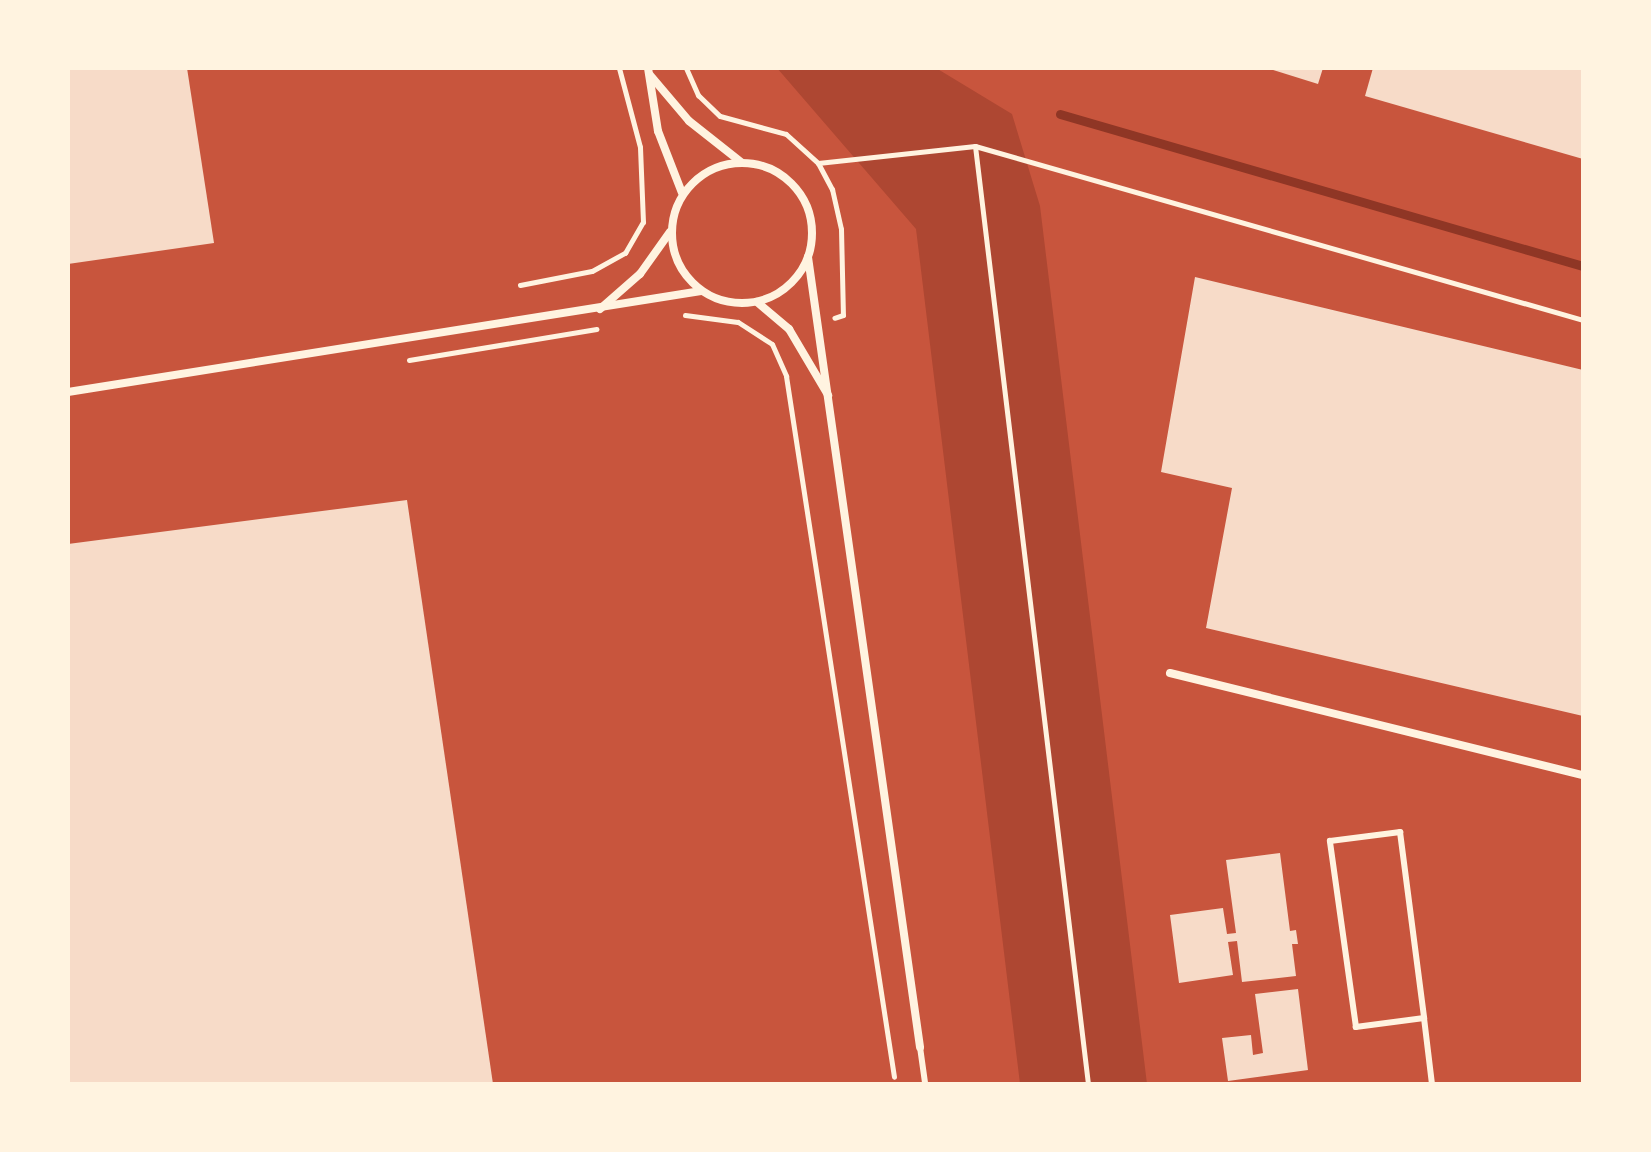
<!DOCTYPE html>
<html>
<head>
<meta charset="utf-8">
<style>
  body { margin:0 }
  #map { position:relative; width:1651px; height:1152px; overflow:hidden; background:#c8553d; font-family:"Varela Round",sans-serif }
  div>[style] { position:absolute }
  [style*='--x'] { left:calc(var(--x)*1px); top:calc(var(--y)*1px); width:calc(var(--w)*1px); rotate:calc(var(--a)*1deg) }
  .green>* { inset:0; background:#ae4732 }
  .stream>* { height:9px; margin:-4.5px; padding:0 4.5px; transform-origin:4.5px; border-radius:4.5px; background:#8f3625 }
  .building>* { inset:0; background:#f7dbc8 }
  .path>* { height:5px; margin:-2.5px; padding:0 2.5px; transform-origin:2.5px; border-radius:2.5px; background:#fff3e0 }
  .service>* { height:6px; margin:-3px; padding:0 3px; transform-origin:3px; border-radius:3px; background:#fff3e0 }
  .minor>* { height:8px; margin:-4px; padding:0 4px; transform-origin:4px; border-radius:4px; background:#fff3e0 }
  .minor>.ring { margin:-4px; padding:0; box-sizing:content-box; background:none; border:8px solid #fff3e0; border-radius:50% }
  span { translate:-50% -50%; white-space:nowrap; text-align:center; line-height:1.15; -webkit-text-stroke:8px #fff3e0; paint-order:stroke }
  .frame { position:absolute; inset:0; border:70px solid #fff3e0; pointer-events:none }
</style>
</head>
<body>
<div id="map">
  <div class="green">
    <i style="clip-path:polygon(777px 68px,936px 68px,1012px 114px,1040px 206px,1147px 1084px,1020px 1084px,916px 229px)"></i>
  </div>
  <div class="stream">
    <i style="--x:1060;--y:114;--w:545;--a:16.21"></i>
  </div>
  <div class="building">
    <i style="clip-path:polygon(68px 68px,187px 68px,214px 243px,68px 264px)"></i>
    <i style="clip-path:polygon(1267px 68px,1323px 68px,1318px 84px)"></i>
    <i style="clip-path:polygon(1373px 68px,1583px 68px,1583px 159px,1365px 96px)"></i>
    <i style="clip-path:polygon(1195px 277px,1583px 370px,1583px 716px,1206px 628px,1232px 488px,1161px 472px)"></i>
    <i style="clip-path:polygon(407px 500px,493px 1084px,68px 1084px,68px 544px)"></i>
    <i style="clip-path:polygon(1280px 853px,1290px 931px,1296px 930px,1298px 944px,1292px 944px,1296px 976px,1242px 982px,1237px 941px,1228px 942px,1233px 975px,1179px 983px,1170px 915px,1223px 908px,1227px 934px,1236px 933px,1226px 860px)"></i>
    <i style="clip-path:polygon(1298px 989px,1308px 1070px,1228px 1081px,1222px 1038px,1251px 1035px,1253px 1055px,1263px 1053px,1255px 994px)"></i>
  </div>
  <div class="path">
    <i style="--x:686;--y:68;--w:30;--a:66"></i>
    <i style="--x:698;--y:95;--w:30;--a:44"></i>
    <i style="--x:720;--y:116;--w:68;--a:15.3"></i>
    <i style="--x:786;--y:134;--w:43;--a:42.2"></i>
    <i style="--x:818;--y:163;--w:30;--a:62"></i>
    <i style="--x:832;--y:189;--w:41;--a:77.3"></i>
    <i style="--x:841;--y:229;--w:86;--a:88.7"></i>
    <i style="--x:843;--y:315;--w:9;--a:162"></i>
    <i style="--x:975;--y:146;--w:945;--a:83.13"></i>
    <i style="--x:818;--y:163;--w:158;--a:-6.2"></i>
    <i style="--x:975;--y:146;--w:632;--a:15.97"></i>
    <i style="--x:520;--y:285;--w:73;--a:-11"></i>
    <i style="--x:592;--y:271;--w:38;--a:-29"></i>
    <i style="--x:625;--y:253;--w:36;--a:-60"></i>
    <i style="--x:643;--y:222;--w:75;--a:-92.3"></i>
    <i style="--x:640;--y:147;--w:82;--a:-104.9"></i>
    <i style="--x:685;--y:315;--w:53;--a:7.5"></i>
    <i style="--x:738;--y:322;--w:40;--a:32.9"></i>
    <i style="--x:772;--y:344;--w:35;--a:66"></i>
    <i style="--x:786;--y:376;--w:709;--a:81.24"></i>
    <i style="--x:409;--y:360;--w:190;--a:-9.4"></i>
  </div>
  <div class="service">
    <i style="--x:1424;--y:1018;--w:69;--a:172.5"></i>
    <i style="--x:1356;--y:1027;--w:188;--a:-98"></i>
    <i style="--x:1330;--y:841;--w:71;--a:-7.3"></i>
    <i style="--x:1400;--y:832;--w:188;--a:82.6"></i>
    <i style="--x:1424;--y:1018;--w:66;--a:83.1"></i>
    <i style="--x:920;--y:1047;--w:37;--a:82"></i>
  </div>
  <div class="minor">
    <i style="--x:648;--y:68;--w:64;--a:81"></i>
    <i style="--x:658;--y:131;--w:66;--a:68.8"></i>
    <i style="--x:650;--y:75;--w:60;--a:49.7"></i>
    <i style="--x:689;--y:121;--w:66;--a:38.3"></i>
    <i class="ring" style="left:672px;top:163px;width:132px;height:132px"></i>
    <i style="--x:808;--y:257;--w:798;--a:81.93"></i>
    <i style="--x:757;--y:302;--w:42;--a:40.2"></i>
    <i style="--x:789;--y:329;--w:77;--a:59.4"></i>
    <i style="--x:600;--y:309;--w:53;--a:-41.2"></i>
    <i style="--x:640;--y:274;--w:52;--a:-54.5"></i>
    <i style="--x:68;--y:392;--w:641;--a:-9.07"></i>
    <i style="--x:1170;--y:673;--w:425;--a:13.9"></i>
  </div>
  <div class="frame"></div>
</div>
</body>
</html>
